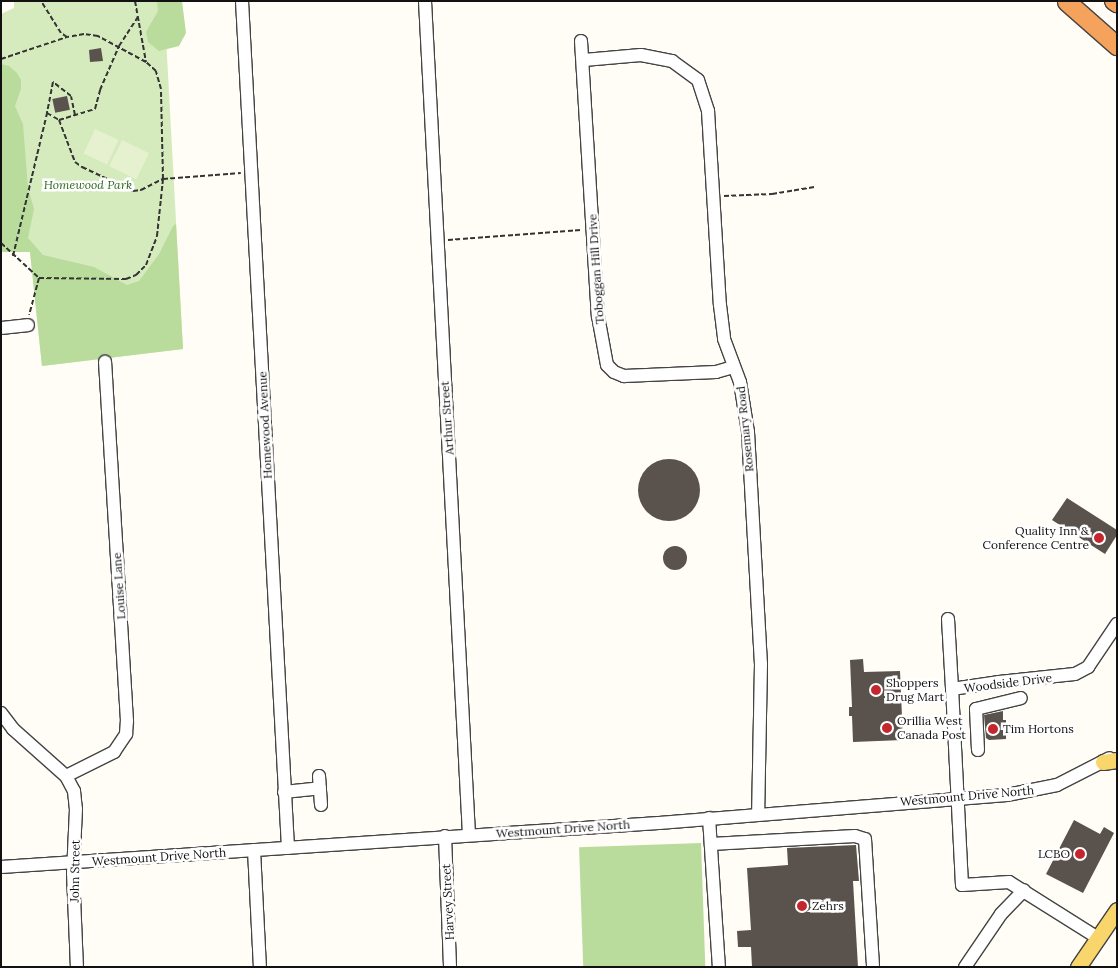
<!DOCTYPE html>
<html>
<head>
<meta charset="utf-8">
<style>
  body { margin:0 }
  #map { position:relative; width:1118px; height:968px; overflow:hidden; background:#fffdf5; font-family:Lora,serif }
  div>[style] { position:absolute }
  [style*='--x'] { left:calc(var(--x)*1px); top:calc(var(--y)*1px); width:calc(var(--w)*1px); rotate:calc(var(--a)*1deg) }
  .green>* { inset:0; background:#d5ebbd }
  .forest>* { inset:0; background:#b9dc9c; transform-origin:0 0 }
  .pitch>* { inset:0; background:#e6f2cf; transform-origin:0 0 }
  .building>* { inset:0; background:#5a524d; transform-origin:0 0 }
  .round { border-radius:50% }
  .path>* { height:2px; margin-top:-1px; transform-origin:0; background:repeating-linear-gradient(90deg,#333 0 5px,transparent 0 7.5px) }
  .roads { filter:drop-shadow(1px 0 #444) drop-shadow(-1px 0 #444) drop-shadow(0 1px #444) drop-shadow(0 -1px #444) }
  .minor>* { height:12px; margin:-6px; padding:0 6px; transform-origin:6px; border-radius:6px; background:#fff }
  .major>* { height:15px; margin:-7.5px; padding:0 7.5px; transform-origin:7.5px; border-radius:7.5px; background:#f9d66b }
  .highway>* { height:18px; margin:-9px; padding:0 9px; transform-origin:9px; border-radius:9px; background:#f5a25d }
  .dots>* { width:14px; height:14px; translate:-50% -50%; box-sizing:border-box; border:2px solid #fff; border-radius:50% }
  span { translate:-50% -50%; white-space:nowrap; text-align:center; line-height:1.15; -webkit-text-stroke:5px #fff; paint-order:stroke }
  .park-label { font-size:12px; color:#2f6b1f; font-style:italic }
  .street-label { font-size:12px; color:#111 }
  .poi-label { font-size:12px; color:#111 }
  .right { translate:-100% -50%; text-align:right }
  .left { translate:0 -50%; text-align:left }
  .frame { position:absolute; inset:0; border:2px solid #111; pointer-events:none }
</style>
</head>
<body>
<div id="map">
  <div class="green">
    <i style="clip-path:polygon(14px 1px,164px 1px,183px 349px,42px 366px,30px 252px,1px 252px,1px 14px,14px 8px)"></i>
  </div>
  <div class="forest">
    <i style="clip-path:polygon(157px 1px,182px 1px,186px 33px,179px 46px,159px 51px,148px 42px,146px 32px,158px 11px)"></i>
    <i style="clip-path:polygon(1px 64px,9px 66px,17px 73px,21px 80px,21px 89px,15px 106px,23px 124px,28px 188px,34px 209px,28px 238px,43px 255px,94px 267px,127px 285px,139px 281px,159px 254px,173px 226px,176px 224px,183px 349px,42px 366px,30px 252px,1px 252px)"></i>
    <i style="left:701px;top:843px;width:124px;height:122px;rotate:88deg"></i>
  </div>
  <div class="pitch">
    <i style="left:95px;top:129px;width:26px;height:27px;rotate:25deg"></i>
    <i style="left:122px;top:140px;width:30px;height:29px;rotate:26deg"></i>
  </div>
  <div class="building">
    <i style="clip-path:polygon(101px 48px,103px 61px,90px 62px,89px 50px)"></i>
    <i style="left:67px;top:96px;width:14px;height:15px;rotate:78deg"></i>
    <i class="round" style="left:638px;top:459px;width:62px;height:62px"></i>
    <i style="clip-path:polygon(1067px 498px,1117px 530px,1117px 535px,1105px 554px,1052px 520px)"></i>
    <i class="round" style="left:663px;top:546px;width:24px;height:24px"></i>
    <i style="clip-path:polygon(863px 659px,864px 672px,900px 671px,903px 740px,853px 742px,852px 716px,849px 716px,849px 707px,852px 707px,850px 660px)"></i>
    <i style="clip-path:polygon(1003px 711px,1003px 720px,1006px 720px,1006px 739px,989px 740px,986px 738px,984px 715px)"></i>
    <i style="clip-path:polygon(1074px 820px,1100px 834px,1104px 827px,1114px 833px,1083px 893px,1046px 874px)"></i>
    <i style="clip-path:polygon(856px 845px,859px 881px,853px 881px,858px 967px,752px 967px,751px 947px,738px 947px,737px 931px,751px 930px,747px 868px,788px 865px,787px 848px)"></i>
  </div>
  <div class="path">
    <i style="--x:135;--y:1;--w:62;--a:79.8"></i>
    <i style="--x:1;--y:59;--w:70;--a:-18.4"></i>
    <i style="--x:75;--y:115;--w:19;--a:-102"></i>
    <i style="--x:71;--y:96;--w:23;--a:-142"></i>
    <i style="--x:53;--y:82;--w:32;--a:101"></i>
    <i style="--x:47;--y:113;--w:14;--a:30"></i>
    <i style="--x:59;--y:120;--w:38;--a:-17"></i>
    <i style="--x:95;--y:109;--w:20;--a:-75"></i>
    <i style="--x:100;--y:90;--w:48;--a:-66.6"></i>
    <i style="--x:119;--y:46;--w:37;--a:-57"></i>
    <i style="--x:59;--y:120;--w:45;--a:69.1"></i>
    <i style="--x:75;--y:162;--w:9;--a:36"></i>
    <i style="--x:82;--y:167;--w:56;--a:25.2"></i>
    <i style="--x:133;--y:191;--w:8;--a:-7"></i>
    <i style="--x:141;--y:190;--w:25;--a:-27"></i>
    <i style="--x:163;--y:179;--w:78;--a:-4.4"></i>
    <i style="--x:724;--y:196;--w:48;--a:-2.4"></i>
    <i style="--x:772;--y:194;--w:43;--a:-9.5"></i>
    <i style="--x:448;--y:240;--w:133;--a:-4.3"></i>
    <i style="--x:1;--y:243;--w:52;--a:42.6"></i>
    <i style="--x:39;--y:278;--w:38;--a:105"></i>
    <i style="--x:13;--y:256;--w:147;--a:-76.6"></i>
    <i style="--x:39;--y:278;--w:87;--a:0.7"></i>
    <i style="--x:126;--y:279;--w:11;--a:-22"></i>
    <i style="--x:136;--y:275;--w:14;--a:-45"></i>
    <i style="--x:146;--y:265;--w:31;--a:-69"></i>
    <i style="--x:157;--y:236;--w:57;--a:-84"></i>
    <i style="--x:163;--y:179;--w:90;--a:-91.3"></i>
    <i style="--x:161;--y:89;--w:19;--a:-106"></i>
    <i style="--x:156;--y:71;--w:13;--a:-138"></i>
    <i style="--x:146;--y:62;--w:55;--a:-151.6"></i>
    <i style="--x:98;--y:36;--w:14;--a:-172"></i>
    <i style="--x:84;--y:34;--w:17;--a:170"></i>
    <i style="--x:67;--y:37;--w:7;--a:-146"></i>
    <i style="--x:61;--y:33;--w:38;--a:-122"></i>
  </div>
  <div class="roads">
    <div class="minor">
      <i style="--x:242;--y:1;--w:848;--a:86.89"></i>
      <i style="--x:425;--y:1;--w:835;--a:86.98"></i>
      <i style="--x:581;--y:41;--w:276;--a:86.5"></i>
      <i style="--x:598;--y:316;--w:50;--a:79.6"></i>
      <i style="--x:607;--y:365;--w:10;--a:45"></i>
      <i style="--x:614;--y:372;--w:11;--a:22"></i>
      <i style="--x:624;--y:376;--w:92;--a:-2.5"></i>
      <i style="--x:716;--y:372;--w:18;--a:-16"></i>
      <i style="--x:584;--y:60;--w:57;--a:-5"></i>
      <i style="--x:641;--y:55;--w:32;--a:11"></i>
      <i style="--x:672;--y:61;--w:32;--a:36"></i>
      <i style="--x:698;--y:80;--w:33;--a:72"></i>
      <i style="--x:708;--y:111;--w:194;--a:86.5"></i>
      <i style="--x:720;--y:305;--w:34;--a:83"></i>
      <i style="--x:724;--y:339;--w:46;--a:69.6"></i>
      <i style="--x:740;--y:382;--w:51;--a:80.9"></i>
      <i style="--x:748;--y:432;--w:232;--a:86.8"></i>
      <i style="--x:761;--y:664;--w:150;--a:91.1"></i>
      <i style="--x:1;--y:328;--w:27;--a:-6"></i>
      <i style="--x:948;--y:619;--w:70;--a:86.7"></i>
      <i style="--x:1;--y:713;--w:20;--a:53"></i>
      <i style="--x:13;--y:729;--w:71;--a:41.6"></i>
      <i style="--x:66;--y:776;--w:17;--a:62"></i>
      <i style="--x:74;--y:791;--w:18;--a:84"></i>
      <i style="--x:76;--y:809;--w:64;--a:92.7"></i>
      <i style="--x:73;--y:873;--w:94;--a:87.6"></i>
      <i style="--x:978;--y:750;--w:41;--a:-92.8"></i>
      <i style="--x:976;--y:709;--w:46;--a:-13.7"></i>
      <i style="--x:66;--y:776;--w:54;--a:-26.6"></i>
      <i style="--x:114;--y:752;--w:22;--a:-56"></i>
      <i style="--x:126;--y:734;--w:13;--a:-86"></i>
      <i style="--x:127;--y:721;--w:360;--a:-93.5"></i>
      <i style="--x:319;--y:776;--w:29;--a:86"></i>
      <i style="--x:284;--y:792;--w:36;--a:-6"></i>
      <i style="--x:709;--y:818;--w:149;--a:86.2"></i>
      <i style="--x:445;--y:836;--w:131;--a:87.8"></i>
      <i style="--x:711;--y:844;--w:144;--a:-3.2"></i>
      <i style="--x:855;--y:836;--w:10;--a:17"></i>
      <i style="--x:865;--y:839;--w:128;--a:86.4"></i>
      <i style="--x:254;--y:850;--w:117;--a:87.1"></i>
      <i style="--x:1;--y:867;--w:659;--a:-3.83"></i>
      <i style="--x:659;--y:823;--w:349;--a:-4.6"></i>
      <i style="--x:1007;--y:795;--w:51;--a:-11.3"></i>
      <i style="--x:1057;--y:785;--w:59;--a:-27"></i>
      <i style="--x:1098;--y:938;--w:105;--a:-147.8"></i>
      <i style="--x:1009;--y:882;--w:47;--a:176.3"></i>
      <i style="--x:962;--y:885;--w:196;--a:-92.9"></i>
      <i style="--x:952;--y:689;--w:48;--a:-8.5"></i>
      <i style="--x:999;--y:682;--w:76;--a:-6"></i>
      <i style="--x:1075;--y:674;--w:15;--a:-28"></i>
      <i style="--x:1088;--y:667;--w:52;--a:-56"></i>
      <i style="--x:965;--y:967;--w:64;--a:-55.8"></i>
      <i style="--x:1001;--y:914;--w:33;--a:-46"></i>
    </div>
    <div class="major">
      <i style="--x:1103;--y:762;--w:14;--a:-8"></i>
      <i style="--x:1078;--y:967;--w:69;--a:-55.6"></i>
    </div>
    <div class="highway">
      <i style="--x:1114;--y:1;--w:4;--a:34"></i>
      <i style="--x:1067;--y:2;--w:67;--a:41.3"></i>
    </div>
  </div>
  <div class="dots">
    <i style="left:1099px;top:538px;background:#c4262e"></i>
    <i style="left:876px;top:690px;background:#c4262e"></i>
    <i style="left:887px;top:728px;background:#c4262e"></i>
    <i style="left:993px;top:729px;background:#c4262e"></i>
    <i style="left:1080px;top:854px;background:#c4262e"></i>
    <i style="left:802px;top:906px;background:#c4262e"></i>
  </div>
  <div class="park-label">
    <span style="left:88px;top:185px">Homewood Park</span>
  </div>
  <div class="street-label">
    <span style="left:596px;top:269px;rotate:-94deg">Toboggan Hill Drive</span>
    <span style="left:447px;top:418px;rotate:-94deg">Arthur Street</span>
    <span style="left:265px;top:425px;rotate:-93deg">Homewood Avenue</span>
    <span style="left:745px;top:429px;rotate:-96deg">Rosemary Road</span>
    <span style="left:119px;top:586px;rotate:-94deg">Louise Lane</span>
    <span style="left:1008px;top:683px;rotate:-7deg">Woodside Drive</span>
    <span style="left:967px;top:796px;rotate:-5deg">Westmount Drive North</span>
    <span style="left:563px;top:829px;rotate:-4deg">Westmount Drive North</span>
    <span style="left:159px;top:857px;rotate:-4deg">Westmount Drive North</span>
    <span style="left:75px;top:871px;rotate:-89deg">John Street</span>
    <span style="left:448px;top:902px;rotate:-93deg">Harvey Street</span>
  </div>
  <div class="poi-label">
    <span class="right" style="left:1089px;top:538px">Quality Inn &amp;<br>Conference Centre</span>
    <span class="left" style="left:886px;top:690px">Shoppers<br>Drug Mart</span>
    <span class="left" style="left:897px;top:728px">Orillia West<br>Canada Post</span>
    <span class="left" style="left:1003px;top:729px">Tim Hortons</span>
    <span class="right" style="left:1070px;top:854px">LCBO</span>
    <span class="left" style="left:812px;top:906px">Zehrs</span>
  </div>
  <div class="frame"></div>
</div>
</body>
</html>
